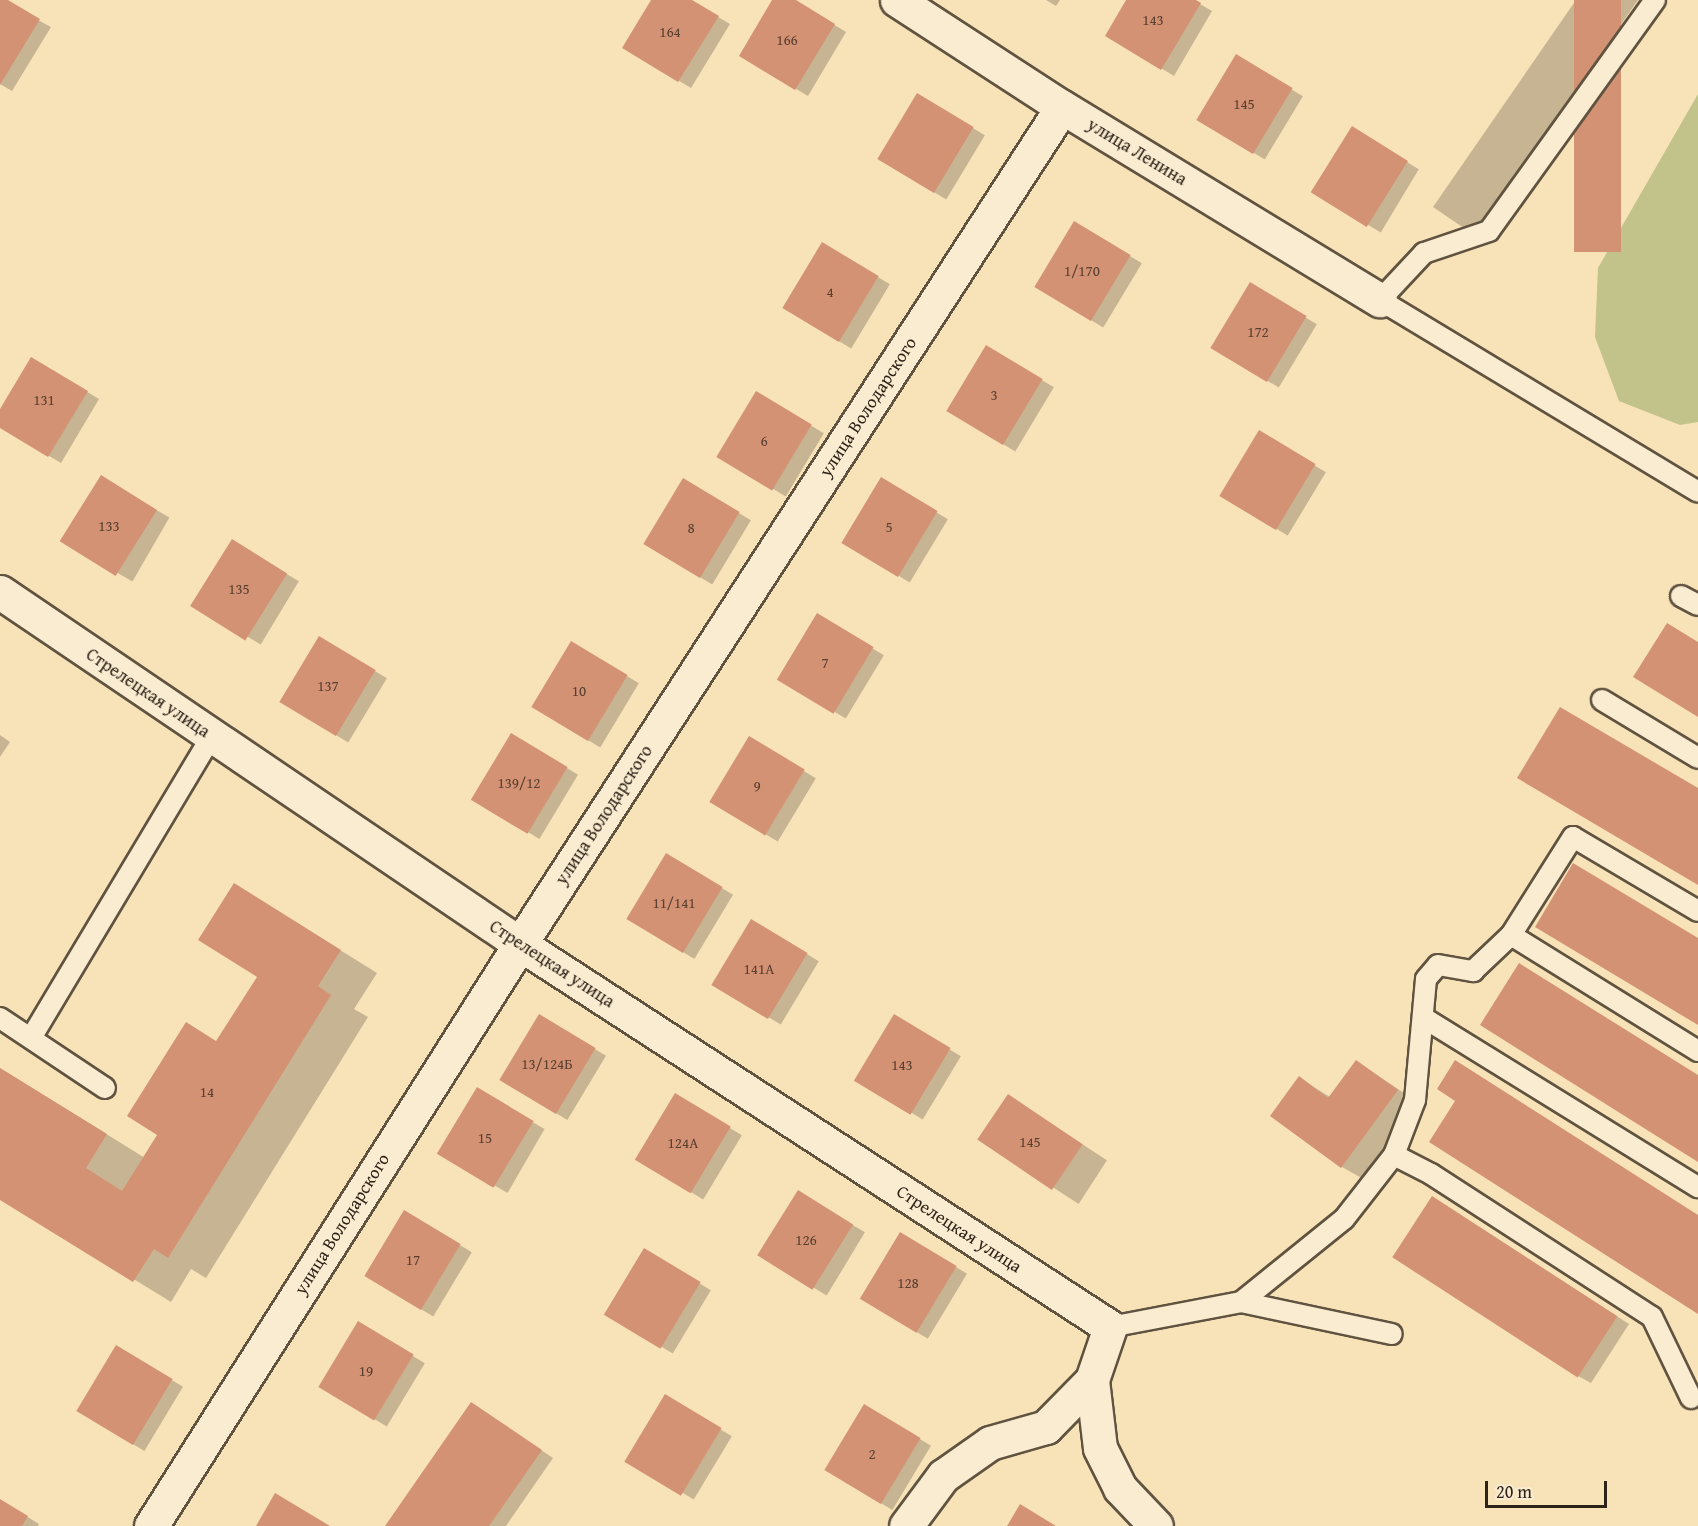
<!DOCTYPE html>
<html>
<head>
<meta charset="utf-8">
<style>
  body { margin:0 }
  #map { position:relative; width:1698px; height:1526px; overflow:hidden; background:#f8e2b8; font-family:"Gentium Book Plus",serif }
  div>[style] { position:absolute }
  [style*='--x'] { left:calc(var(--x)*1px); top:calc(var(--y)*1px); width:calc(var(--w)*1px); rotate:calc(var(--a)*1deg) }
  .green>* { inset:0; background:#c2c28b }
  .shadow>* { inset:0; background:#0003; transform-origin:0 0 }
  .building>* { inset:0; background:#d49275; transform-origin:0 0 }
  .roads { filter:drop-shadow(2px 0 #605340) drop-shadow(-2px 0 #605340) drop-shadow(0 2px #605340) drop-shadow(0 -2px #605340) }
  .lane>* { height:20px; margin:-10px; padding:0 10px; transform-origin:10px; border-radius:10px; background:#faecd1 }
  .street>* { height:33px; margin:-16.5px; padding:0 16.5px; transform-origin:16.5px; border-radius:16.5px; background:#faecd1 }
  span { translate:-50% -50%; white-space:nowrap; text-align:center; line-height:1.15; -webkit-text-stroke:4.5px #faecd1; paint-order:stroke }
  .number-label { font-size:15px; color:#583f2f }
  .number-label span { -webkit-text-stroke-width:0 }
  .street-label { font-size:18px; color:#2e2318 }
  .scale { position:absolute; left:1485px; top:1481px; width:122px; height:27px; box-sizing:border-box; border:3px solid #2e2318; border-top:0; padding-left:8px; font-size:18px; line-height:21px; white-space:nowrap; color:#2e2318; -webkit-text-stroke:4px #faecd1; paint-order:stroke }
</style>
</head>
<body>
<div id="map">
  <div class="green">
    <i style="clip-path:polygon(1698px 94px,1698px 422px,1680px 425px,1619px 401px,1595px 337px,1598px 268px)"></i>
  </div>
  <div class="shadow">
    <i style="clip-path:polygon(0 0,51px 27px,12px 91px,0 84px)"></i>
    <i style="clip-path:polygon(653px 0,689px 0,730px 24px,691px 88px,624px 48px)"></i>
    <i style="clip-path:polygon(774px 0,793px 0,846px 32px,808px 96px,741px 56px)"></i>
    <i style="clip-path:polygon(1046px 0,1060px 0,1056px 6px)"></i>
    <i style="clip-path:polygon(1128px 0,1193px 0,1212px 11px,1174px 76px,1107px 35px)"></i>
    <i style="clip-path:polygon(1576px 0,1638px 0,1474px 235px,1433px 207px)"></i>
    <i style="left:1236px;top:56px;width:78px;height:74px;rotate:31deg"></i>
    <i style="left:918px;top:95px;width:78px;height:75px;rotate:31deg"></i>
    <i style="left:1352px;top:129px;width:78px;height:74px;rotate:31deg"></i>
    <i style="left:1075px;top:223px;width:78px;height:75px;rotate:31deg"></i>
    <i style="left:823px;top:244px;width:78px;height:75px;rotate:31deg"></i>
    <i style="left:1250px;top:284px;width:78px;height:74px;rotate:31deg"></i>
    <i style="left:987px;top:347px;width:78px;height:75px;rotate:31deg"></i>
    <i style="clip-path:polygon(32px 359px,99px 399px,61px 463px,0 427px,0 412px)"></i>
    <i style="left:757px;top:393px;width:78px;height:74px;rotate:31deg"></i>
    <i style="left:1259px;top:432px;width:78px;height:74px;rotate:31deg"></i>
    <i style="left:101px;top:478px;width:79px;height:74px;rotate:30deg"></i>
    <i style="left:881px;top:479px;width:78px;height:74px;rotate:31deg"></i>
    <i style="left:684px;top:480px;width:78px;height:75px;rotate:31deg"></i>
    <i style="left:232px;top:541px;width:78px;height:74px;rotate:31deg"></i>
    <i style="left:817px;top:615px;width:78px;height:74px;rotate:31deg"></i>
    <i style="left:320px;top:638px;width:78px;height:75px;rotate:31deg"></i>
    <i style="left:572px;top:643px;width:78px;height:75px;rotate:31deg"></i>
    <i style="clip-path:polygon(0 735px,10px 742px,0 757px)"></i>
    <i style="left:512px;top:735px;width:77px;height:75px;rotate:31deg"></i>
    <i style="left:749px;top:738px;width:78px;height:74px;rotate:31deg"></i>
    <i style="left:667px;top:855px;width:77px;height:75px;rotate:31deg"></i>
    <i style="clip-path:polygon(271px 907px,377px 973px,354px 1009px,368px 1017px,206px 1278px,191px 1269px,171px 1302px,0 1197px,0 1068px,145px 1158px,259px 976px)"></i>
    <i style="left:752px;top:921px;width:78px;height:74px;rotate:31deg"></i>
    <i style="left:540px;top:1016px;width:77px;height:75px;rotate:31deg"></i>
    <i style="left:894px;top:1016px;width:78px;height:74px;rotate:31deg"></i>
    <i style="clip-path:polygon(1356px 1061px,1422px 1105px,1367px 1181px,1342px 1167px,1299px 1078px,1330px 1097px)"></i>
    <i style="left:477px;top:1090px;width:78px;height:74px;rotate:30deg"></i>
    <i style="left:675px;top:1095px;width:78px;height:75px;rotate:31deg"></i>
    <i style="left:1008px;top:1096px;width:118px;height:52px;rotate:33deg"></i>
    <i style="left:798px;top:1192px;width:78px;height:74px;rotate:31deg"></i>
    <i style="clip-path:polygon(1445px 1205px,1629px 1324px,1591px 1383px,1578px 1376px)"></i>
    <i style="left:405px;top:1212px;width:78px;height:75px;rotate:31deg"></i>
    <i style="left:901px;top:1234px;width:77px;height:76px;rotate:31deg"></i>
    <i style="left:644px;top:1250px;width:78px;height:74px;rotate:31deg"></i>
    <i style="left:358px;top:1323px;width:78px;height:74px;rotate:31deg"></i>
    <i style="left:117px;top:1347px;width:77px;height:75px;rotate:31deg"></i>
    <i style="left:665px;top:1396px;width:78px;height:74px;rotate:31deg"></i>
    <i style="clip-path:polygon(472px 1404px,553px 1458px,506px 1526px,387px 1526px)"></i>
    <i style="left:865px;top:1406px;width:77px;height:75px;rotate:31deg"></i>
    <i style="clip-path:polygon(0 1500px,39px 1524px,38px 1526px,0 1526px)"></i>
  </div>
  <div class="building">
    <i style="clip-path:polygon(0 0,8px 0,40px 19px,0 85px)"></i>
    <i style="clip-path:polygon(651px 0,692px 0,719px 16px,678px 82px,622px 48px)"></i>
    <i style="clip-path:polygon(772px 0,796px 0,835px 24px,795px 90px,739px 56px)"></i>
    <i style="clip-path:polygon(1126px 0,1196px 0,1201px 3px,1161px 70px,1105px 36px)"></i>
    <i style="left:1574px;top:0;width:47px;height:252px"></i>
    <i style="left:1236px;top:54px;width:66px;height:77px;rotate:31deg"></i>
    <i style="left:917px;top:93px;width:66px;height:77px;rotate:31deg"></i>
    <i style="left:1352px;top:126px;width:66px;height:78px;rotate:32deg"></i>
    <i style="left:1074px;top:221px;width:66px;height:77px;rotate:31deg"></i>
    <i style="left:822px;top:242px;width:66px;height:77px;rotate:31deg"></i>
    <i style="left:1250px;top:282px;width:66px;height:77px;rotate:31deg"></i>
    <i style="left:986px;top:345px;width:66px;height:77px;rotate:31deg"></i>
    <i style="clip-path:polygon(31px 357px,88px 391px,48px 457px,0 428px,0 409px)"></i>
    <i style="left:756px;top:391px;width:65px;height:77px;rotate:31deg"></i>
    <i style="left:1259px;top:430px;width:66px;height:77px;rotate:31deg"></i>
    <i style="left:101px;top:475px;width:66px;height:78px;rotate:32deg"></i>
    <i style="left:881px;top:477px;width:66px;height:77px;rotate:31deg"></i>
    <i style="left:683px;top:478px;width:66px;height:77px;rotate:31deg"></i>
    <i style="left:232px;top:539px;width:65px;height:79px;rotate:32deg"></i>
    <i style="left:817px;top:613px;width:66px;height:78px;rotate:31deg"></i>
    <i style="clip-path:polygon(1667px 623px,1698px 642px,1698px 717px,1633px 677px)"></i>
    <i style="left:319px;top:636px;width:66px;height:77px;rotate:31deg"></i>
    <i style="left:571px;top:641px;width:66px;height:77px;rotate:31deg"></i>
    <i style="clip-path:polygon(1560px 707px,1698px 788px,1698px 885px,1517px 778px)"></i>
    <i style="left:511px;top:733px;width:66px;height:78px;rotate:31deg"></i>
    <i style="left:749px;top:736px;width:65px;height:77px;rotate:31deg"></i>
    <i style="left:666px;top:853px;width:66px;height:77px;rotate:31deg"></i>
    <i style="clip-path:polygon(1573px 863px,1698px 938px,1698px 1025px,1535px 927px)"></i>
    <i style="clip-path:polygon(234px 883px,341px 950px,318px 986px,331px 995px,168px 1258px,154px 1249px,133px 1282px,0 1200px,0 1068px,107px 1134px,86px 1168px,122px 1191px,157px 1135px,127px 1116px,186px 1022px,216px 1041px,257px 977px,198px 940px)"></i>
    <i style="left:751px;top:919px;width:66px;height:77px;rotate:31deg"></i>
    <i style="clip-path:polygon(1519px 963px,1698px 1075px,1698px 1162px,1480px 1025px)"></i>
    <i style="left:539px;top:1014px;width:66px;height:77px;rotate:31deg"></i>
    <i style="left:894px;top:1014px;width:66px;height:78px;rotate:31deg"></i>
    <i style="clip-path:polygon(1356px 1060px,1398px 1090px,1341px 1168px,1270px 1116px,1299px 1076px,1328px 1098px)"></i>
    <i style="clip-path:polygon(1455px 1060px,1698px 1215px,1698px 1314px,1429px 1142px,1455px 1101px,1437px 1089px)"></i>
    <i style="left:477px;top:1087px;width:66px;height:78px;rotate:31deg"></i>
    <i style="left:675px;top:1093px;width:65px;height:78px;rotate:31deg"></i>
    <i style="left:1008px;top:1094px;width:90px;height:55px;rotate:34deg"></i>
    <i style="left:798px;top:1190px;width:65px;height:77px;rotate:32deg"></i>
    <i style="left:1432px;top:1196px;width:221px;height:73px;rotate:33deg"></i>
    <i style="left:404px;top:1210px;width:66px;height:77px;rotate:31deg"></i>
    <i style="left:900px;top:1232px;width:66px;height:78px;rotate:31deg"></i>
    <i style="left:644px;top:1248px;width:66px;height:78px;rotate:31deg"></i>
    <i style="left:358px;top:1321px;width:65px;height:77px;rotate:31deg"></i>
    <i style="left:116px;top:1345px;width:66px;height:77px;rotate:31deg"></i>
    <i style="left:665px;top:1394px;width:66px;height:79px;rotate:31deg"></i>
    <i style="clip-path:polygon(471px 1402px,542px 1450px,489px 1526px,385px 1526px)"></i>
    <i style="left:864px;top:1404px;width:66px;height:77px;rotate:31deg"></i>
    <i style="clip-path:polygon(275px 1493px,330px 1526px,256px 1526px)"></i>
    <i style="clip-path:polygon(0 1499px,28px 1516px,22px 1526px,0 1526px)"></i>
    <i style="clip-path:polygon(1020px 1504px,1056px 1526px,1007px 1526px)"></i>
  </div>
  <div class="roads">
    <div class="lane">
      <i style="--x:1655;--y:0;--w:284;--a:125.7"></i>
      <i style="--x:1489;--y:231;--w:69;--a:161.3"></i>
      <i style="--x:1424;--y:253;--w:64;--a:133.1"></i>
      <i style="--x:1380;--y:300;--w:371;--a:31.1"></i>
      <i style="--x:1681;--y:596;--w:19;--a:28"></i>
      <i style="--x:1602;--y:700;--w:112;--a:31.1"></i>
      <i style="--x:1511;--y:935;--w:220;--a:31.8"></i>
      <i style="--x:0;--y:1018;--w:126;--a:33.7"></i>
      <i style="--x:1424;--y:1018;--w:322;--a:31.7"></i>
      <i style="--x:31;--y:1038;--w:351;--a:-59.1"></i>
      <i style="--x:1394;--y:1155;--w:42;--a:27.2"></i>
      <i style="--x:1431;--y:1174;--w:263;--a:32.9"></i>
      <i style="--x:1652;--y:1317;--w:90;--a:64.3"></i>
      <i style="--x:1241;--y:1302;--w:132;--a:-38.9"></i>
      <i style="--x:1344;--y:1219;--w:81;--a:-52"></i>
      <i style="--x:1394;--y:1155;--w:59;--a:-69.1"></i>
      <i style="--x:1415;--y:1100;--w:121;--a:-84.8"></i>
      <i style="--x:1426;--y:979;--w:18;--a:-49"></i>
      <i style="--x:1438;--y:965;--w:36;--a:10"></i>
      <i style="--x:1473;--y:971;--w:52;--a:-43.5"></i>
      <i style="--x:1511;--y:935;--w:116;--a:-57.7"></i>
      <i style="--x:1573;--y:837;--w:145;--a:30.6"></i>
      <i style="--x:1110;--y:1327;--w:133;--a:-10.8"></i>
      <i style="--x:1241;--y:1302;--w:154;--a:12"></i>
    </div>
    <div class="street">
      <i style="--x:897;--y:0;--w:197;--a:33"></i>
      <i style="--x:1062;--y:107;--w:372;--a:31.3"></i>
      <i style="--x:0;--y:592;--w:628;--a:34.09"></i>
      <i style="--x:520;--y:944;--w:703;--a:32.99"></i>
      <i style="--x:1110;--y:1327;--w:56;--a:108.8"></i>
      <i style="--x:1092;--y:1380;--w:66;--a:134.4"></i>
      <i style="--x:1046;--y:1427;--w:58;--a:164.1"></i>
      <i style="--x:990;--y:1443;--w:57;--a:144.9"></i>
      <i style="--x:943;--y:1476;--w:62;--a:126.5"></i>
      <i style="--x:1092;--y:1380;--w:68;--a:83.3"></i>
      <i style="--x:1100;--y:1448;--w:45;--a:63.4"></i>
      <i style="--x:1120;--y:1488;--w:52;--a:46.5"></i>
      <i style="--x:151;--y:1526;--w:689;--a:-57.62"></i>
      <i style="--x:520;--y:944;--w:997;--a:-57.07"></i>
    </div>
  </div>
  <div class="number-label">
    <span style="left:1153px;top:20px">143</span>
    <span style="left:670px;top:32px">164</span>
    <span style="left:787px;top:40px">166</span>
    <span style="left:1244px;top:104px">145</span>
    <span style="left:1082px;top:271px">1/170</span>
    <span style="left:830px;top:292px">4</span>
    <span style="left:1258px;top:332px">172</span>
    <span style="left:994px;top:395px">3</span>
    <span style="left:44px;top:400px">131</span>
    <span style="left:764px;top:441px">6</span>
    <span style="left:109px;top:526px">133</span>
    <span style="left:889px;top:527px">5</span>
    <span style="left:691px;top:528px">8</span>
    <span style="left:239px;top:589px">135</span>
    <span style="left:825px;top:663px">7</span>
    <span style="left:328px;top:686px">137</span>
    <span style="left:579px;top:691px">10</span>
    <span style="left:519px;top:783px">139/12</span>
    <span style="left:757px;top:786px">9</span>
    <span style="left:674px;top:903px">11/141</span>
    <span style="left:759px;top:969px">141А</span>
    <span style="left:547px;top:1064px">13/124Б</span>
    <span style="left:902px;top:1065px">143</span>
    <span style="left:207px;top:1092px">14</span>
    <span style="left:485px;top:1138px">15</span>
    <span style="left:1030px;top:1142px">145</span>
    <span style="left:683px;top:1143px">124А</span>
    <span style="left:806px;top:1240px">126</span>
    <span style="left:413px;top:1260px">17</span>
    <span style="left:908px;top:1283px">128</span>
    <span style="left:366px;top:1371px">19</span>
    <span style="left:872px;top:1454px">2</span>
  </div>
  <div class="street-label">
    <span style="left:1137px;top:152px;rotate:31deg">улица Ленина</span>
    <span style="left:868px;top:407px;rotate:-57deg">улица Володарского</span>
    <span style="left:148px;top:693px;rotate:34deg">Стрелецкая улица</span>
    <span style="left:604px;top:815px;rotate:-57deg">улица Володарского</span>
    <span style="left:552px;top:964px;rotate:33deg">Стрелецкая улица</span>
    <span style="left:342px;top:1224px;rotate:-58deg">улица Володарского</span>
    <span style="left:959px;top:1229px;rotate:33deg">Стрелецкая улица</span>
  </div>
  <div class="scale">20 m</div>
</div>
</body>
</html>
